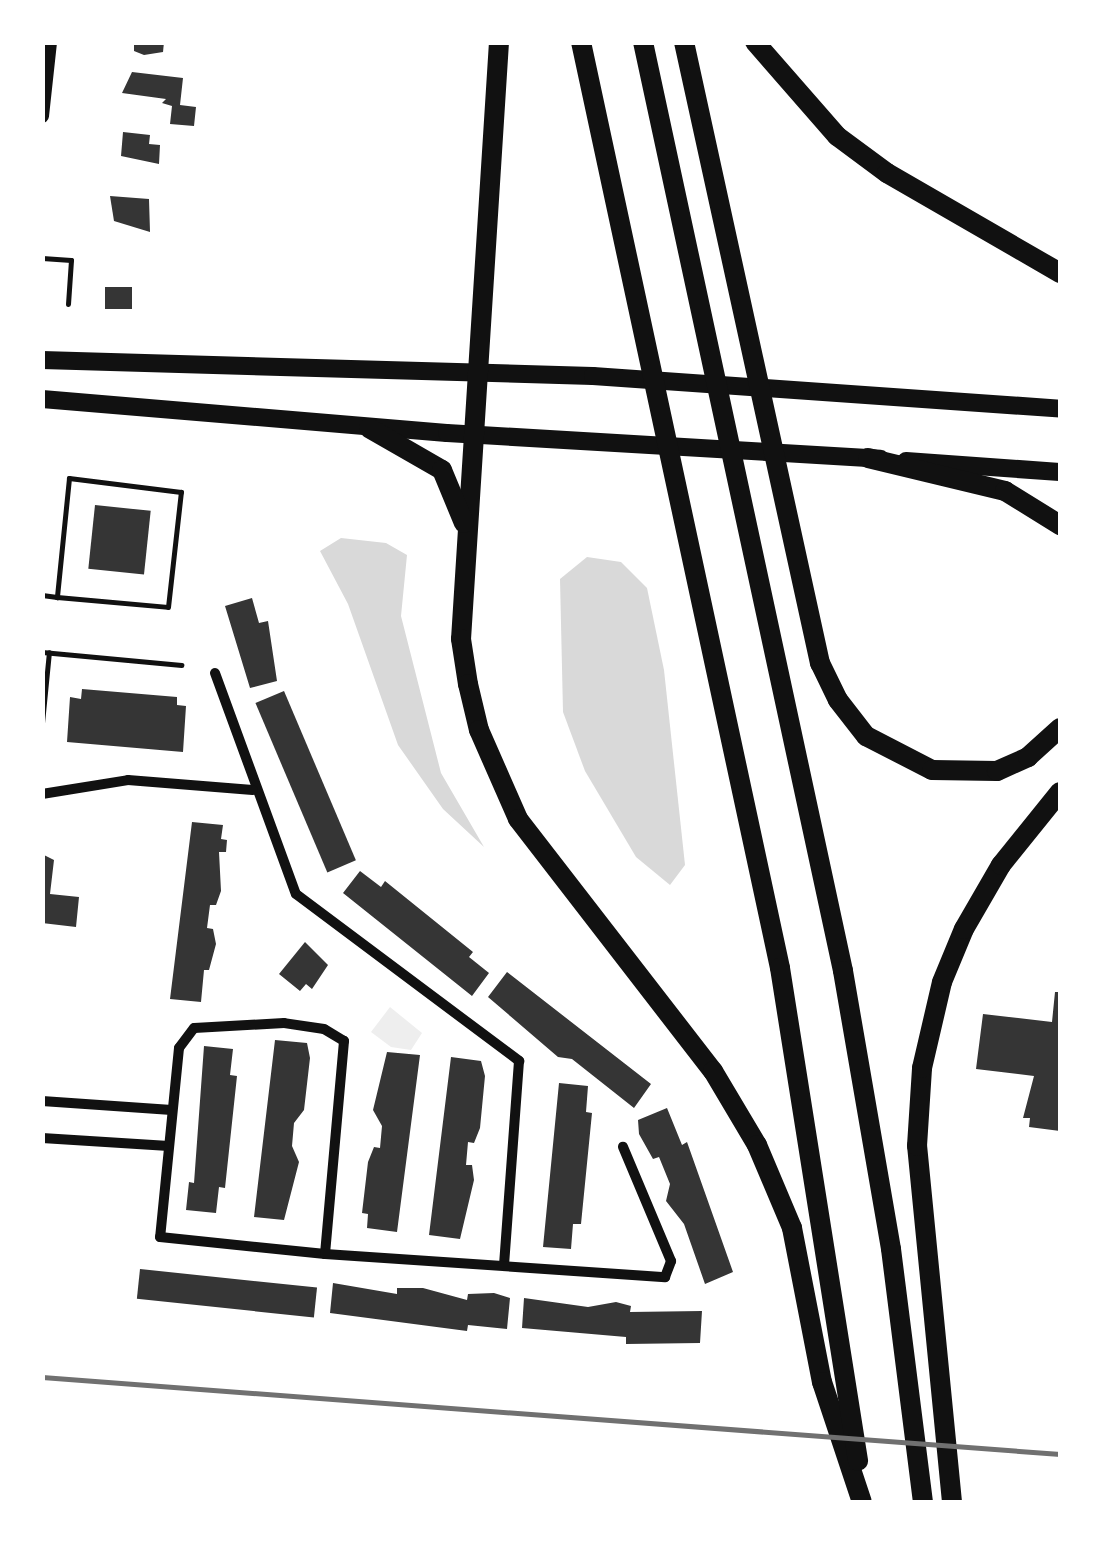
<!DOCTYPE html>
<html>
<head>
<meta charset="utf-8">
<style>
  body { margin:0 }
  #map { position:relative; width:1103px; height:1545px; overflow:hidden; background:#fff; font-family:Overpass,sans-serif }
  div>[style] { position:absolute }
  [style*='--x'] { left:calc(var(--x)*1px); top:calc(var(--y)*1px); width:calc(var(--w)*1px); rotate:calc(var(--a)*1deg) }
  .green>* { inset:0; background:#eee }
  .water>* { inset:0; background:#d9d9d9 }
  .building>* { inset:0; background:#353535; transform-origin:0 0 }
  .service>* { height:5px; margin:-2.5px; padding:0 2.5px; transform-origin:2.5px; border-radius:2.5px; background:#111 }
  .minor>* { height:10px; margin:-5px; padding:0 5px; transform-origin:5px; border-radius:5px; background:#111 }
  .tertiary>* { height:14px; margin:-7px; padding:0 7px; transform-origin:7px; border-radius:7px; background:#111 }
  .primary>* { height:18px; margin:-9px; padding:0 9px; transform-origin:9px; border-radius:9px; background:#111 }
  .motorway>* { height:20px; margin:-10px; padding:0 10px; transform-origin:10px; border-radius:10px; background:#111 }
  .rail>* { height:5px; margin:-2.5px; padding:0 2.5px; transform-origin:2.5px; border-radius:2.5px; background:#707070 }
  span { translate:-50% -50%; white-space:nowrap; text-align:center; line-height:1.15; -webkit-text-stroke:9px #fff; paint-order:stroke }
  .frame { position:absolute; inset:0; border:45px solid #fff; pointer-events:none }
</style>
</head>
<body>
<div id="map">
  <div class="green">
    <i style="clip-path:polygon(390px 1007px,422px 1033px,411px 1050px,391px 1047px,371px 1032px)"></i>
  </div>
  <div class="water">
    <i style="clip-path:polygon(341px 538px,386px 543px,407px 555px,401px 616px,441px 773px,484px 847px,443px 809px,398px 745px,348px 604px,320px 551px)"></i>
    <i style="clip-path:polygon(587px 557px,621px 562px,647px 588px,664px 670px,685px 865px,670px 885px,636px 857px,585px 771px,563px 712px,560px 579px)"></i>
  </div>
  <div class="building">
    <i style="clip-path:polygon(134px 42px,164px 42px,163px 52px,144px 55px,134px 51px)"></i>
    <i style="clip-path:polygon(132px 72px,183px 78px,180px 105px,196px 107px,194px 126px,170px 124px,172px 106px,162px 103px,166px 99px,122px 93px)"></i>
    <i style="clip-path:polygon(123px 132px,150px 135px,149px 144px,160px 145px,159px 164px,121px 156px)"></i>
    <i style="clip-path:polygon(110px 196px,149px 199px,150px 232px,114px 221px)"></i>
    <i style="left:105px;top:287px;width:27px;height:22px"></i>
    <i style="left:95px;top:505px;width:56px;height:64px;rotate:6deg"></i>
    <i style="clip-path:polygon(252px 598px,259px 623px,268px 621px,277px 681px,250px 688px,225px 606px)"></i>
    <i style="clip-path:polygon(82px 689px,177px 697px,177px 705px,186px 706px,183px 752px,67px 742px,70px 697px,81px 699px)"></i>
    <i style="left:284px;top:691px;width:184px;height:31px;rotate:67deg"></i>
    <i style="clip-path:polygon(192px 822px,223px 825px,221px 839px,227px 840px,226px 852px,219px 852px,221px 891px,216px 905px,210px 905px,207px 928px,213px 929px,216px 944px,209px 970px,204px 970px,201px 1002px,170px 999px)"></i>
    <i style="clip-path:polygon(42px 854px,54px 860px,50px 894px,79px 897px,76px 927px,42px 923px)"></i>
    <i style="clip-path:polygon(360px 871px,381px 887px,385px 881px,473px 952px,469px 957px,489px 973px,472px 996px,343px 893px)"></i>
    <i style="clip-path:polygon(305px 942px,328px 965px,312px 989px,306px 984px,300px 991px,279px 974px)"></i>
    <i style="clip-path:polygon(507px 972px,651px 1084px,634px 1108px,572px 1059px,558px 1057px,488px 997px)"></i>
    <i style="clip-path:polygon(1055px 992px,1060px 992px,1060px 1131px,1029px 1127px,1030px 1118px,1023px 1118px,1034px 1076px,976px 1069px,983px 1014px,1052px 1022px)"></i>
    <i style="clip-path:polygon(275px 1040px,307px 1043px,310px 1058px,304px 1110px,294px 1123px,292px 1146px,299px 1162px,284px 1220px,254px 1217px)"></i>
    <i style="clip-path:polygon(204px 1046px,233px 1049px,230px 1075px,237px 1076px,225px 1188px,219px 1187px,216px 1213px,186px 1210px,189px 1182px,194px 1183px)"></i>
    <i style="clip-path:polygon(387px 1052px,420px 1055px,397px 1232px,367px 1228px,368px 1214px,362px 1213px,368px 1162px,374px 1147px,380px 1148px,382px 1126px,373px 1110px)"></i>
    <i style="clip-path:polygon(451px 1057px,481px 1061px,485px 1076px,480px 1128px,474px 1143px,468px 1142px,466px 1165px,472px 1165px,474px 1180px,460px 1239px,429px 1235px)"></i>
    <i style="clip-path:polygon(559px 1083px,588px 1086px,586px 1112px,592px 1113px,581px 1224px,573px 1224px,571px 1249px,543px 1247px)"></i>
    <i style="clip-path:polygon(667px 1108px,682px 1145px,687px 1142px,733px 1272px,705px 1284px,684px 1224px,666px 1201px,670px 1184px,659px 1157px,653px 1159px,639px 1134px,638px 1120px)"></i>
    <i style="left:140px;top:1269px;width:178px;height:30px;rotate:6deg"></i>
    <i style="clip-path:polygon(333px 1283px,397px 1294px,397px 1288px,423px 1288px,467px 1300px,468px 1294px,494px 1293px,510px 1298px,507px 1329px,468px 1325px,467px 1331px,330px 1313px)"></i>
    <i style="clip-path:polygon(524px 1298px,588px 1307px,616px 1302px,631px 1306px,630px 1312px,702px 1311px,700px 1343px,626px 1344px,626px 1337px,522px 1328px)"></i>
  </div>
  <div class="service">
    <i style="--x:42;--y:258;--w:29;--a:4"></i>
    <i style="--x:71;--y:260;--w:44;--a:93.9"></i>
    <i style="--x:42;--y:595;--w:15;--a:8"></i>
    <i style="--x:57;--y:597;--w:111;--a:5.1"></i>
    <i style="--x:168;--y:607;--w:116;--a:-83.6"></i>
    <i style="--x:181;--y:492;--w:113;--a:-172.9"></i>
    <i style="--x:69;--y:478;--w:120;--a:95.8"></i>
    <i style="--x:42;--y:652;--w:140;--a:5.3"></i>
    <i style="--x:42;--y:723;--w:71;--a:-84.4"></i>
  </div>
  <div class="minor">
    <i style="--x:215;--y:673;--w:235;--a:69.9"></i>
    <i style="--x:296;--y:894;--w:279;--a:36.8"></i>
    <i style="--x:519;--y:1061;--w:205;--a:94.2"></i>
    <i style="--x:42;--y:794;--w:87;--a:-9.2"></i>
    <i style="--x:128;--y:780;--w:125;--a:4.6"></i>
    <i style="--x:42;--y:1101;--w:130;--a:4"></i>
    <i style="--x:42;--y:1138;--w:127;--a:3.6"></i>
    <i style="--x:325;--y:1254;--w:214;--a:-84.9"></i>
    <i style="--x:344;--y:1041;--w:23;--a:-149"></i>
    <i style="--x:324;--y:1029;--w:40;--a:-171.5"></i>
    <i style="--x:284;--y:1023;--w:90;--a:176.8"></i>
    <i style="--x:194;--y:1028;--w:25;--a:127"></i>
    <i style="--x:179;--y:1048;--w:190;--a:95.7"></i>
    <i style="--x:160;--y:1237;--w:166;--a:5.9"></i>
    <i style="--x:325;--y:1254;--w:341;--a:3.9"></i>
    <i style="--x:665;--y:1277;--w:17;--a:-69"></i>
    <i style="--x:671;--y:1261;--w:124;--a:-112.8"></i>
  </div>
  <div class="tertiary">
    <i style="--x:42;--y:116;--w:74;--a:-83.8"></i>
  </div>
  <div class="primary">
    <i style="--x:42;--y:360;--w:551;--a:1.66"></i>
    <i style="--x:593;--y:376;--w:468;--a:4"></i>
    <i style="--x:42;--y:399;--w:406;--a:4.8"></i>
    <i style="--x:447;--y:433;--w:434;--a:3.4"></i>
    <i style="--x:906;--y:461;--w:154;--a:4.1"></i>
  </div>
  <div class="motorway">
    <i style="--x:499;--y:42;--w:598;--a:93.64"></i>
    <i style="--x:461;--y:639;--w:46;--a:81.2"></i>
    <i style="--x:468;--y:684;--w:47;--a:76.6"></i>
    <i style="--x:479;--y:730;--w:97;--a:66.3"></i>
    <i style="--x:518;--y:819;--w:319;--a:52.3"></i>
    <i style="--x:713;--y:1071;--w:86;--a:59.3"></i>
    <i style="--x:757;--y:1145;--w:90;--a:67.1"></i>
    <i style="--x:792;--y:1228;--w:157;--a:79"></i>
    <i style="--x:822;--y:1382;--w:126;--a:71.6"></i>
    <i style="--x:581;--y:42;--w:947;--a:77.87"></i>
    <i style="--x:780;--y:968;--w:499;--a:81"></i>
    <i style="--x:643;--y:42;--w:950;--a:77.85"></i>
    <i style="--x:843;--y:971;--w:282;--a:80.2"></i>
    <i style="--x:891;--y:1249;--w:255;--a:82.8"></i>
    <i style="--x:684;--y:42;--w:636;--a:77.65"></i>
    <i style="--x:820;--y:663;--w:41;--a:64.1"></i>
    <i style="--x:838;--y:700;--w:46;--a:52.1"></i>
    <i style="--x:866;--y:736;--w:74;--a:27.3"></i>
    <i style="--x:932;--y:770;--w:65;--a:0.9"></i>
    <i style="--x:997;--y:771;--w:34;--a:-24"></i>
    <i style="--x:1028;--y:757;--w:43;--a:-42.2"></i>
    <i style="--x:755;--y:42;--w:125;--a:48.9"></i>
    <i style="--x:837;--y:136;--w:62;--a:36.5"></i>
    <i style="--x:887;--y:173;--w:200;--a:30"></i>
    <i style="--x:369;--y:428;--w:84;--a:29.9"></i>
    <i style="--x:442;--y:470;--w:57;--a:67.5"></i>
    <i style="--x:868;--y:458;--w:141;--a:13.5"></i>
    <i style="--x:1005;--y:491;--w:65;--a:31.7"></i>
    <i style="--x:952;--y:1502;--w:358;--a:-95.6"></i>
    <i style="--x:917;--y:1146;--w:78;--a:-86.3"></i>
    <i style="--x:922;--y:1068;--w:88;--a:-76.9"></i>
    <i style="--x:942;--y:982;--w:57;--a:-67.5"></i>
    <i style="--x:964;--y:929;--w:74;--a:-60"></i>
    <i style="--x:1001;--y:865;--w:94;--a:-51.1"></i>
  </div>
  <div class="rail">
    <i style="--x:42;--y:1377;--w:1021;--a:4.33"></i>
  </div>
  <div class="frame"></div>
</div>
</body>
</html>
